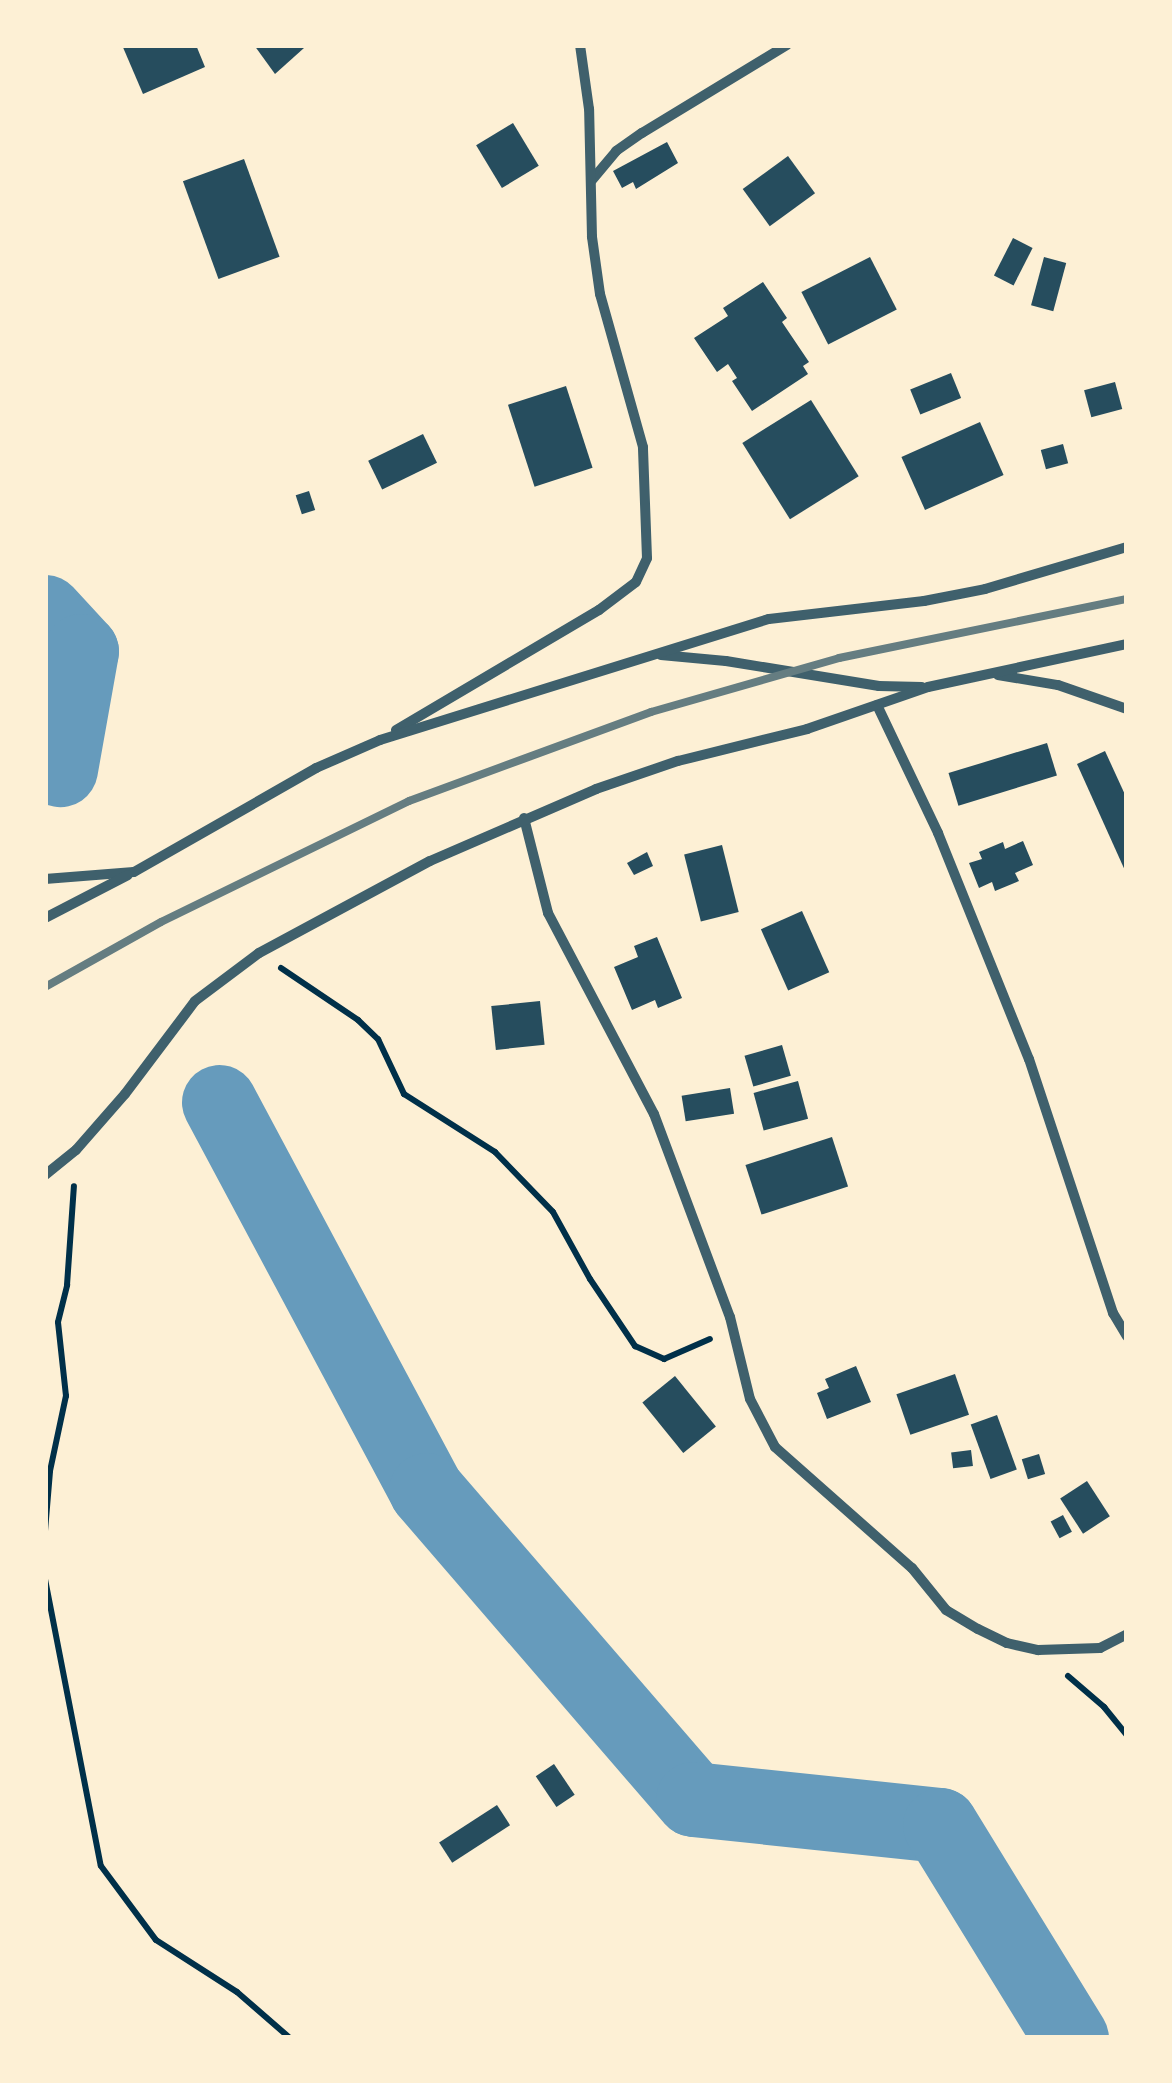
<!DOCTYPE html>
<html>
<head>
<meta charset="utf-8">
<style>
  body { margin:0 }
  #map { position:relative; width:1172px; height:2083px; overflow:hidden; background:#fdf0d5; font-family:"Public Sans",sans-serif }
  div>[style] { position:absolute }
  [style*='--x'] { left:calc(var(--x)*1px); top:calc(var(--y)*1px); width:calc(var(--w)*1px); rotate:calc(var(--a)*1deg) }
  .river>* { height:75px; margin:-37.5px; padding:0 37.5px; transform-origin:37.5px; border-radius:37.5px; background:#669bbc }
  .building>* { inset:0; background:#264d5e; transform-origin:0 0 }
  .path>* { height:6px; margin:-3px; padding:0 3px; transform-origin:3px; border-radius:3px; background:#003049 }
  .minor>* { height:10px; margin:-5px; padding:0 5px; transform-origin:5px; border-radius:5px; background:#3f606c }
  .rail>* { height:8px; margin:-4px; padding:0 4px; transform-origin:4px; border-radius:4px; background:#657d81 }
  span { translate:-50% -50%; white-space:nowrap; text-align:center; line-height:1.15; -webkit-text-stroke:10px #fdf0d5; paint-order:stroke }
  .frame { position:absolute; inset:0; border:48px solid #fdf0d5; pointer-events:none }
</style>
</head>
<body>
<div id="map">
  <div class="river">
    <i style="--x:45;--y:612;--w:53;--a:47.3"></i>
    <i style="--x:81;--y:651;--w:120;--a:100.1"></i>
    <i style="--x:219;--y:1102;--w:440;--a:61.9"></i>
    <i style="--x:426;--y:1490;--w:408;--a:49.2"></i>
    <i style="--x:693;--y:1799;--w:248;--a:6"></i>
    <i style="--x:940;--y:1825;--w:250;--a:58.4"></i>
  </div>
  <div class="building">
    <i style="clip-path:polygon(122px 45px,196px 45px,205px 67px,143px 94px)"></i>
    <i style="clip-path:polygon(254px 45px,302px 45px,304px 48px,275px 74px)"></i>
    <i style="left:513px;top:123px;width:50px;height:43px;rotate:59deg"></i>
    <i style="clip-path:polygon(667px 142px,678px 163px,636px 189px,633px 182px,622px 188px,613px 171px)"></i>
    <i style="left:788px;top:156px;width:46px;height:56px;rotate:54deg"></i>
    <i style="left:244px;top:159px;width:104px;height:65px;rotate:70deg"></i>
    <i style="left:1013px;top:238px;width:22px;height:42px;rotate:27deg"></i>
    <i style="left:870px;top:257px;width:59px;height:77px;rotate:63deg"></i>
    <i style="left:1044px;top:257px;width:23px;height:50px;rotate:15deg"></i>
    <i style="clip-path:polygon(763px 282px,787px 318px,782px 322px,809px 362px,803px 366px,808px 374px,752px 411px,732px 381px,737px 378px,728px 364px,717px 372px,694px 338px,728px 316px,723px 308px)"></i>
    <i style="left:951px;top:373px;width:27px;height:44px;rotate:68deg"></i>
    <i style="left:1115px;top:382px;width:28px;height:32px;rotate:75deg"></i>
    <i style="left:566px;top:386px;width:86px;height:61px;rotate:72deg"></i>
    <i style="left:811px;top:400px;width:90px;height:81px;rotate:58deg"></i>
    <i style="left:980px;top:422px;width:58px;height:86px;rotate:66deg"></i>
    <i style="left:423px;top:434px;width:32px;height:61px;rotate:64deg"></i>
    <i style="left:1063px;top:444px;width:20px;height:23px;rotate:75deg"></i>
    <i style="left:309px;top:491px;width:20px;height:14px;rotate:72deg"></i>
    <i style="left:1047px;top:743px;width:34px;height:103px;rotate:73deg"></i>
    <i style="clip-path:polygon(1105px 751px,1127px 799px,1127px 875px,1077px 764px)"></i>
    <i style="clip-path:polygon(1023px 841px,1033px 865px,1015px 873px,1019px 881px,995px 891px,992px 882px,979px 888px,969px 863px,982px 859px,979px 852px,1003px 842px,1005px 849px)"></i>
    <i style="left:722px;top:845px;width:69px;height:39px;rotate:76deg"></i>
    <i style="clip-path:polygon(647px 852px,653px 866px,634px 875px,627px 863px)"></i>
    <i style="left:802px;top:911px;width:67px;height:45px;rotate:66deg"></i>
    <i style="clip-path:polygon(657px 937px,682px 998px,658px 1008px,655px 1000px,632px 1010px,614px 967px,638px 957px,634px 946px)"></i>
    <i style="left:540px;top:1001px;width:44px;height:49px;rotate:84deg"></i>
    <i style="left:782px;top:1045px;width:32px;height:39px;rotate:74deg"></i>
    <i style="left:798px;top:1081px;width:39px;height:46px;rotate:75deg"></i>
    <i style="left:730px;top:1088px;width:26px;height:49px;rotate:81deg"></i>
    <i style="left:832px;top:1137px;width:52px;height:91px;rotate:72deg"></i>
    <i style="clip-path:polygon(856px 1366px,871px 1402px,827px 1419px,817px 1393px,829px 1388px,825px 1379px)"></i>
    <i style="left:955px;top:1374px;width:43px;height:62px;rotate:71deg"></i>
    <i style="left:675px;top:1376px;width:65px;height:42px;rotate:51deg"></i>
    <i style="left:997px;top:1415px;width:58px;height:28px;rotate:70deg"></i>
    <i style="left:971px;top:1450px;width:16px;height:20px;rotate:83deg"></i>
    <i style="left:1039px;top:1454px;width:21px;height:18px;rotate:73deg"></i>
    <i style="left:1087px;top:1481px;width:42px;height:32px;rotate:57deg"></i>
    <i style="left:1063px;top:1515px;width:19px;height:14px;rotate:62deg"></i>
    <i style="left:554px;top:1764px;width:37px;height:22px;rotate:56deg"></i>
    <i style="left:497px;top:1805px;width:24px;height:69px;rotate:57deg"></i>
  </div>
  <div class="path">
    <i style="--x:281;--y:968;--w:93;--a:34"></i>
    <i style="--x:358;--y:1020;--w:28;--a:44"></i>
    <i style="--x:378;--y:1039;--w:61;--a:64.7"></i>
    <i style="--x:404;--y:1094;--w:108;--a:32.5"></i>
    <i style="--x:495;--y:1152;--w:83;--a:46"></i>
    <i style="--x:553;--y:1212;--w:77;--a:61.1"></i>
    <i style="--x:590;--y:1279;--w:81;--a:56.1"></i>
    <i style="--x:635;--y:1346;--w:32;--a:24"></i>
    <i style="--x:664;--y:1359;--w:50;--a:-23.5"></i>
    <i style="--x:45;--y:1531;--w:60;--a:-85.2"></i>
    <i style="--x:50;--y:1471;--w:77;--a:-78"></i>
    <i style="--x:66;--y:1396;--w:74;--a:-96.2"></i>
    <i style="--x:58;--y:1322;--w:38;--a:-76"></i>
    <i style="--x:67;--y:1285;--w:99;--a:-86"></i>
    <i style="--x:45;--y:1579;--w:292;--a:79"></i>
    <i style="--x:101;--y:1866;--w:92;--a:53.4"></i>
    <i style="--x:156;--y:1940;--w:96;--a:32.7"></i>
    <i style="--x:237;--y:1992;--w:70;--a:41"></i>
    <i style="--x:1068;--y:1676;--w:48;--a:40.7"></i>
    <i style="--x:1104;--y:1707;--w:36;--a:51"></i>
  </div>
  <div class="minor">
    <i style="--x:592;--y:180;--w:38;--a:-50"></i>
    <i style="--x:616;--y:151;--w:32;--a:-35"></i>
    <i style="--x:642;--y:133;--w:170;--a:-31.3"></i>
    <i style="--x:661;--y:655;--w:65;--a:5.3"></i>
    <i style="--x:726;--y:661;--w:155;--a:9.3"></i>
    <i style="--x:879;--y:686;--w:43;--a:1.3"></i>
    <i style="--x:998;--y:675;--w:61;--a:9.5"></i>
    <i style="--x:1058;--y:685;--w:73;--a:19.2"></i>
    <i style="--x:877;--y:705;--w:142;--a:64.5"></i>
    <i style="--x:938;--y:833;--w:244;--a:68.1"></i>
    <i style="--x:1029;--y:1059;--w:268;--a:71.7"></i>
    <i style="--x:1113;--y:1313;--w:27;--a:59"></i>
    <i style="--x:396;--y:730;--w:236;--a:-30.6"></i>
    <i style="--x:599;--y:610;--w:46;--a:-37.1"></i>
    <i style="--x:636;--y:582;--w:26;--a:-65"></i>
    <i style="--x:647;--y:558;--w:111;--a:-92.1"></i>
    <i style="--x:643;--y:447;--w:159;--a:-105.7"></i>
    <i style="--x:600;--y:294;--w:58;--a:-98"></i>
    <i style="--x:592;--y:237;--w:128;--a:-91.3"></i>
    <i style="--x:589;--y:109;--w:65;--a:-98"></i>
    <i style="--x:524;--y:818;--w:98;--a:75.8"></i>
    <i style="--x:548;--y:913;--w:227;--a:62.2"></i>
    <i style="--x:654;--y:1114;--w:217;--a:69.5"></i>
    <i style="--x:730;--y:1317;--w:84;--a:76.3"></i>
    <i style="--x:750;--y:1399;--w:54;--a:62.5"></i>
    <i style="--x:775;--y:1447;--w:183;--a:41.5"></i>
    <i style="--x:912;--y:1568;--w:54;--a:51"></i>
    <i style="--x:946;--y:1610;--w:37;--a:31"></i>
    <i style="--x:978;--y:1629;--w:32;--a:26"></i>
    <i style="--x:1007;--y:1643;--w:32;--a:13"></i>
    <i style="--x:1038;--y:1650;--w:62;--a:-1.8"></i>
    <i style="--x:1100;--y:1648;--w:30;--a:-27"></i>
    <i style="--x:45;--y:879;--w:89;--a:-4.5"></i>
    <i style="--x:134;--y:872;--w:210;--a:-29.7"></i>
    <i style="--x:316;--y:768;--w:70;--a:-23.6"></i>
    <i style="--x:380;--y:740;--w:407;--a:-17.3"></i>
    <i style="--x:769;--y:619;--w:156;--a:-6.6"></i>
    <i style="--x:924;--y:601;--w:62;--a:-11.1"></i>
    <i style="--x:985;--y:589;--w:148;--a:-16.5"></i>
    <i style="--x:45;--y:918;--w:93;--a:-27.4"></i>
    <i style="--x:45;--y:1175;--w:40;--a:-39"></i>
    <i style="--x:76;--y:1150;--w:74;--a:-48.8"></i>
    <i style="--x:125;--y:1094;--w:116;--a:-53"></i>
    <i style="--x:195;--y:1001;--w:80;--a:-36.9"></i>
    <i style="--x:259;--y:953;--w:194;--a:-28.3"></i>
    <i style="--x:430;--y:861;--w:181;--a:-23.4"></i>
    <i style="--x:596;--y:789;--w:87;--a:-18.9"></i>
    <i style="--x:678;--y:761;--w:133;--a:-13.9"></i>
    <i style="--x:807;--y:729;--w:128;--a:-19.1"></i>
    <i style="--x:928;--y:687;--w:204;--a:-12.2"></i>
  </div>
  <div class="rail">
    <i style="--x:45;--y:987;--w:133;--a:-29.3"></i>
    <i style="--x:161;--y:922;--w:276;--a:-26"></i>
    <i style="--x:409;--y:801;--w:258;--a:-20.2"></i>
    <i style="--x:651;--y:712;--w:196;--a:-16"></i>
    <i style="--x:839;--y:658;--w:294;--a:-11.6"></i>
  </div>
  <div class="frame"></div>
</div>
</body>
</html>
